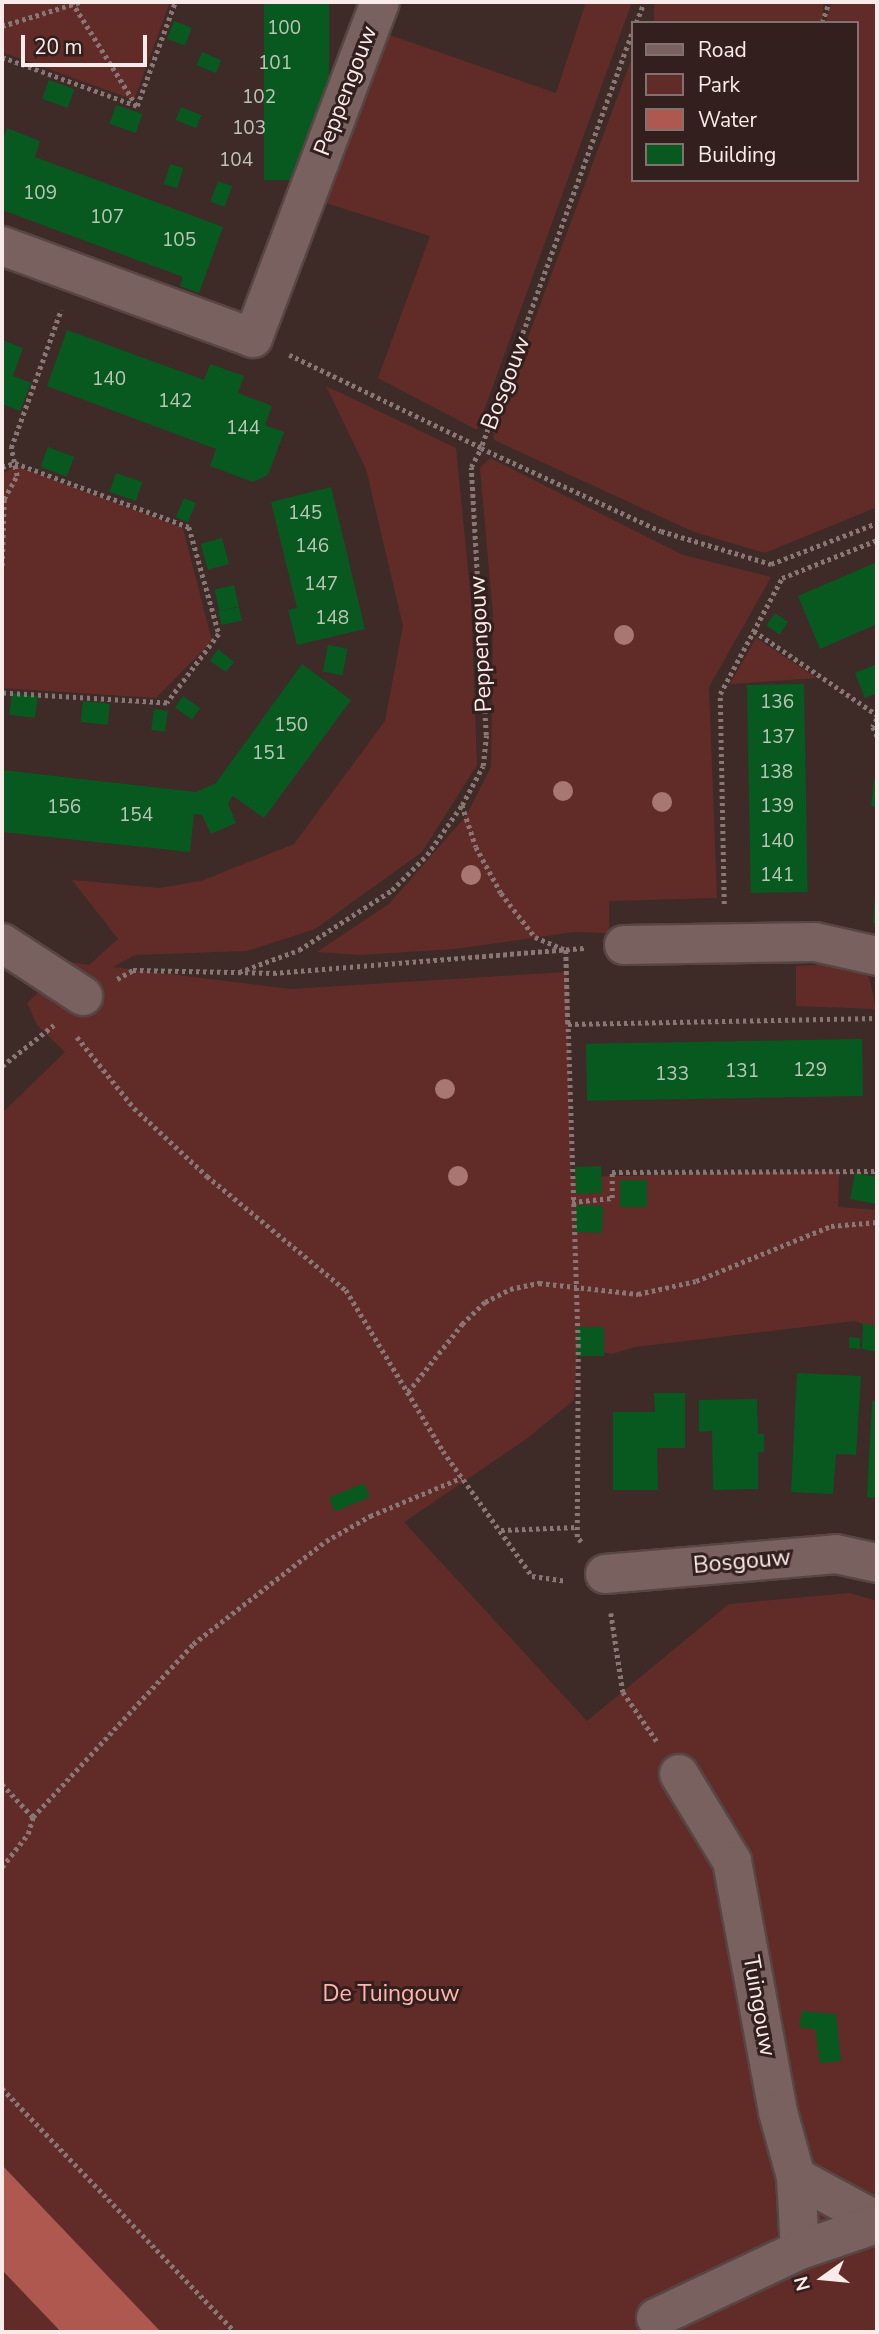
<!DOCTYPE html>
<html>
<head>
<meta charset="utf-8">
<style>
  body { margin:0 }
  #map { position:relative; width:879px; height:2334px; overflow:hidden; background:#3e2a27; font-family:"Nunito Sans",sans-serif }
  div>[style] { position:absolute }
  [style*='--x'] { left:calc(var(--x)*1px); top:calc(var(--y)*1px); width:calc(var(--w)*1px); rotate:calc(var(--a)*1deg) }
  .green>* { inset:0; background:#612c28; transform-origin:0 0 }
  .water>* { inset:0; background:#af5850 }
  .building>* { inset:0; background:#075920; transform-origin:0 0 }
  .path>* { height:4.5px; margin-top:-2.25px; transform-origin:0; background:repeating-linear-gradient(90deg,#897775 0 3.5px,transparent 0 7px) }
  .roads { filter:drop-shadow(2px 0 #574644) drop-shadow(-2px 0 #574644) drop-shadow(0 2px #574644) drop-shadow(0 -2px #574644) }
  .street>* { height:38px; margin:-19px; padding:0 19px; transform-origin:19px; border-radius:19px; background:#78615e }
  .trees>* { width:20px; height:20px; margin:-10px; border-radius:50%; background:#a87771 }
  span { translate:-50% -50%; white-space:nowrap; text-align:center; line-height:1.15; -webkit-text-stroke:6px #33201e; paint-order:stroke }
  .number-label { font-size:19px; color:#bcc6b7 }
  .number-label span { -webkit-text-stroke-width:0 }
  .street-label { font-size:23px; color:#f9ebe9 }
  .park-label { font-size:23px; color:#ffb6ad }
  .frame { position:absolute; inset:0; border:4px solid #f9ebe9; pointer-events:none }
  .legend { position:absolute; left:631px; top:21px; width:228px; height:161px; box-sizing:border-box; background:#33201e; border:2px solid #82716f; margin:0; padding:9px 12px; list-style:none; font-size:21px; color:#f9ebe9 }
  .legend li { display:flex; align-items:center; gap:14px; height:35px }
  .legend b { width:35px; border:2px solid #82716f }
  .north { position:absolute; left:788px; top:2243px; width:70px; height:70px; -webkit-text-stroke:5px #33201e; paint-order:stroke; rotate:255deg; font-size:19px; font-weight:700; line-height:28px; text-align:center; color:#f9ebe9 }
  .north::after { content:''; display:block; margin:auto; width:24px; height:32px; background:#f9ebe9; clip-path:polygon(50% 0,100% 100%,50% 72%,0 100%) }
  .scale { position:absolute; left:21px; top:35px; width:126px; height:32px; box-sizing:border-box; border:4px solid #f9ebe9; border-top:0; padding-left:9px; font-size:21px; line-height:24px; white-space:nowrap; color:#f9ebe9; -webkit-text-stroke:5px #33201e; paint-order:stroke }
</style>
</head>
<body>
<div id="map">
  <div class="green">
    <i style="clip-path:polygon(2px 2px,170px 2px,134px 100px,2px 52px)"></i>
    <i style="clip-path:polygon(586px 2px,632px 2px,477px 430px,378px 378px,430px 236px,326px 203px,387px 34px,556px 93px)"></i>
    <i style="left:654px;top:2px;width:169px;height:22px"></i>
    <i style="clip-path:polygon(832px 2px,877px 2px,877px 507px,765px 553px,694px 532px,494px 440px,493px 431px,632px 58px,632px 180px,856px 180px,856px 23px,825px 23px)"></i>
    <i style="clip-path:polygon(326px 386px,456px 448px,471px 600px,477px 765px,422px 852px,315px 929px,247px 951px,135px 955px,113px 967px,290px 989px,567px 972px,571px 1177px,839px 1171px,838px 1207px,877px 1210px,877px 1328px,854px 1321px,635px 1347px,612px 1354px,578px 1347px,574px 1400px,525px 1440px,404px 1522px,587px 1721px,729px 1604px,849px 1593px,877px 1601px,877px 2332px,161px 2332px,2px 2165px,2px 1113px,65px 1052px,37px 1025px,27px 1003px,69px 962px,89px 965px,118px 939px,72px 880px,159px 888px,201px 881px,294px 844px,385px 721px,403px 626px,366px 469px)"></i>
    <i style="clip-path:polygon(490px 458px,683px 555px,771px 577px,709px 687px,717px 898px,609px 901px,609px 933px,574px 932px,455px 949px,361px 955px,317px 952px,389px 904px,466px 816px,491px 767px,493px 615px,480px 468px)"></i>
    <i style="clip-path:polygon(16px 466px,183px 528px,212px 641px,156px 698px,2px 688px,2px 474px)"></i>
    <i style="clip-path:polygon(756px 638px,817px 678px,730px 684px)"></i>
    <i style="clip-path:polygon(847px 963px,869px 977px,876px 1009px,796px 1006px,796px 966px)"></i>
    <i style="clip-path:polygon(2px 2270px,61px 2332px,2px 2332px)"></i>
  </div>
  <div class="water">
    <i style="clip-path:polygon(2px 2165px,161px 2332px,61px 2332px,2px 2270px)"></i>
  </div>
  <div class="building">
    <i style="left:264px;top:2px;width:65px;height:178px"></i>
    <i style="left:174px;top:21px;width:19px;height:19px;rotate:21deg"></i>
    <i style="left:202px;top:52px;width:21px;height:14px;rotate:23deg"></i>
    <i style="left:49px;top:80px;width:27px;height:20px;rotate:20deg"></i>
    <i style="left:116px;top:105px;width:28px;height:20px;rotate:19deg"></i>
    <i style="left:181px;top:107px;width:22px;height:14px;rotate:22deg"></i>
    <i style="clip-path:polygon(7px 128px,40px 141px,35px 157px,223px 227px,199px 293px,180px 286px,183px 277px,2px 210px,2px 143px)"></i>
    <i style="left:170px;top:164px;width:14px;height:21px;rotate:17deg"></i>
    <i style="left:218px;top:181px;width:15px;height:22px;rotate:20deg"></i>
    <i style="clip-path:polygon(67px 330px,204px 380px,210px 364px,244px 376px,238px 393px,272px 406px,265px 425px,284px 432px,268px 475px,253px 482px,210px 466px,216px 449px,47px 386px)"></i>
    <i style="clip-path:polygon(2px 340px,23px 348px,13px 376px,31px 383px,20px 411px,2px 404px)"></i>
    <i style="left:48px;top:447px;width:28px;height:21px;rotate:21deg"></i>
    <i style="left:116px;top:473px;width:28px;height:20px;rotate:19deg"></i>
    <i style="clip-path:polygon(331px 487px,365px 629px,297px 645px,288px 610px,297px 608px,271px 502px)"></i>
    <i style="left:184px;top:498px;width:13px;height:21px;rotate:23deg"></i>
    <i style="left:222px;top:538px;width:27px;height:22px;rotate:75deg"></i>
    <i style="clip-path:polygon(877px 562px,877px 624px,820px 649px,798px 596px)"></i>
    <i style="left:234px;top:585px;width:22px;height:20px;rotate:77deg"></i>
    <i style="left:239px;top:607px;width:14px;height:21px;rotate:78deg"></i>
    <i style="left:775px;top:613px;width:16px;height:15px;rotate:35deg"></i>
    <i style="left:328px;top:645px;width:20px;height:27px;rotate:11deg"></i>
    <i style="clip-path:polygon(218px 649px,234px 662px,226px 672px,210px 661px)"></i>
    <i style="clip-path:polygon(302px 664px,351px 700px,264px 818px,233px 796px,228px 803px,236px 823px,211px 834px,202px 815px,194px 814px,190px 852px,2px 832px,2px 770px,196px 792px,216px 783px)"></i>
    <i style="clip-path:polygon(877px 664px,877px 693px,865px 698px,855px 673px)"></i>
    <i style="left:804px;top:684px;width:208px;height:57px;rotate:89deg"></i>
    <i style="left:12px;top:693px;width:26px;height:22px;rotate:7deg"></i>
    <i style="left:183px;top:696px;width:21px;height:14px;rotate:35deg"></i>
    <i style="left:83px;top:701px;width:27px;height:21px;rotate:6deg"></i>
    <i style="left:154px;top:709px;width:14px;height:21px;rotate:8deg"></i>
    <i style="clip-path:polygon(874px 780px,877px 780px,877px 807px,871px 806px)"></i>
    <i style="clip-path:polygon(875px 897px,877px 897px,877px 924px,873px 923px)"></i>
    <i style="left:862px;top:1039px;width:57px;height:276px;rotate:89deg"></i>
    <i style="left:601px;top:1166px;width:27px;height:26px;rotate:88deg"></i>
    <i style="clip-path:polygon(855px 1173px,877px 1177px,876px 1204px,850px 1199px)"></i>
    <i style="left:620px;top:1180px;width:27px;height:27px"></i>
    <i style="left:603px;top:1206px;width:27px;height:27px;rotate:92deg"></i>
    <i style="clip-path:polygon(863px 1323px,877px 1326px,877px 1352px,862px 1349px)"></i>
    <i style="left:577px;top:1327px;width:27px;height:29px"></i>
    <i style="clip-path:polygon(849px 1337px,860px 1338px,860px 1349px,849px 1348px)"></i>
    <i style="clip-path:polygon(797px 1373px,861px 1376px,856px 1455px,836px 1454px,833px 1494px,791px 1492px)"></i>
    <i style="clip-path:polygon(654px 1393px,685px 1393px,685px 1448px,657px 1448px,658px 1490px,613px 1490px,613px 1412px,655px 1412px)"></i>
    <i style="clip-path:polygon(757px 1399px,758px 1434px,764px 1434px,764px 1452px,758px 1452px,758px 1489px,713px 1490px,712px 1431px,699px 1432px,699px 1400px)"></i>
    <i style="clip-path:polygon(872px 1401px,877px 1401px,877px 1498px,867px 1497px)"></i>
    <i style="left:364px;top:1483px;width:15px;height:38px;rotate:67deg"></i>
    <i style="clip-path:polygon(802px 2011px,836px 2014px,841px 2061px,820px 2063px,815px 2029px,799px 2027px)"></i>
  </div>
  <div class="path">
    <i style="--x:72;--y:2;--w:121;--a:58.1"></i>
    <i style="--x:636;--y:23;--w:22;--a:-69"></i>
    <i style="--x:822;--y:23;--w:22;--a:-72"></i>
    <i style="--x:2;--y:26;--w:82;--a:-17.1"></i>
    <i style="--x:632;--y:34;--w:441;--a:110"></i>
    <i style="--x:481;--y:448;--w:198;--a:24.8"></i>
    <i style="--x:661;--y:531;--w:115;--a:16.7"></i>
    <i style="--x:771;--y:564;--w:114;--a:-21.1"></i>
    <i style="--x:2;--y:57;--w:144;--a:19.9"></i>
    <i style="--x:137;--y:106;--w:111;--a:-69.9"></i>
    <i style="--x:2;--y:467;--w:14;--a:-17"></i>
    <i style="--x:15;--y:463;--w:185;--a:20.2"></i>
    <i style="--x:189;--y:527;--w:111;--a:74.3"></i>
    <i style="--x:219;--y:634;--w:86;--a:127"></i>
    <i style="--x:167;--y:703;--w:165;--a:-176.5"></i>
    <i style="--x:2;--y:566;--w:67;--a:-88.3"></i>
    <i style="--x:4;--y:499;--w:26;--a:-61"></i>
    <i style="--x:17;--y:476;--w:29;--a:-102"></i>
    <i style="--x:11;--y:448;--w:147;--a:-70.1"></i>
    <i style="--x:754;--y:631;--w:149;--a:34.3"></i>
    <i style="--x:877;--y:719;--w:9;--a:117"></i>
    <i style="--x:873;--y:727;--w:10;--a:66"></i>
    <i style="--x:462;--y:805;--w:44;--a:71.6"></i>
    <i style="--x:476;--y:847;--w:52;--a:61.5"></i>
    <i style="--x:501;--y:893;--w:56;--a:52.3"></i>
    <i style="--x:535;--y:937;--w:34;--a:23"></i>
    <i style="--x:566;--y:950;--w:74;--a:88.5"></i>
    <i style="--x:724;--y:904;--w:210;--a:-91.1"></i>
    <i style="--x:720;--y:694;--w:132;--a:-61.9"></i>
    <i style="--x:782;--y:578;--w:102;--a:-21.8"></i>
    <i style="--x:239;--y:972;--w:64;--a:-20.1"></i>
    <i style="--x:299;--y:950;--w:111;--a:-32.8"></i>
    <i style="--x:392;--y:890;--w:49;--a:-45"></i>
    <i style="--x:427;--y:855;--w:61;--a:-55"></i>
    <i style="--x:462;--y:805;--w:44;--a:-61.7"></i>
    <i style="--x:483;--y:766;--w:31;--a:-84"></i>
    <i style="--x:486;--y:735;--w:268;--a:-93.2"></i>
    <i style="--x:471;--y:467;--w:21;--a:-62"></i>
    <i style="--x:481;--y:448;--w:213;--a:-154.2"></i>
    <i style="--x:117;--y:979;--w:18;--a:-29"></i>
    <i style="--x:133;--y:970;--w:140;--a:1.2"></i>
    <i style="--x:273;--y:973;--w:312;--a:-4.6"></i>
    <i style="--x:77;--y:1037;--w:91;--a:51.2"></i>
    <i style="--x:134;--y:1108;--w:100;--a:43"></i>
    <i style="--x:207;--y:1176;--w:180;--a:39.4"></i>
    <i style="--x:346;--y:1290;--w:188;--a:58.9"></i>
    <i style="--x:443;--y:1451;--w:153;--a:54.5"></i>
    <i style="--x:532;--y:1576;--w:34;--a:8"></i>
    <i style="--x:2;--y:1066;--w:66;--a:-38.3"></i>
    <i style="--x:572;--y:1202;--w:40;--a:-5.7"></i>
    <i style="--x:612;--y:1198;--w:26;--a:-90"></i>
    <i style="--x:612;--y:1172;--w:265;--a:-0.2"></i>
    <i style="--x:408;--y:1392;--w:87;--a:-51.5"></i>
    <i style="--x:462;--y:1324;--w:32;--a:-44"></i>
    <i style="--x:485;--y:1302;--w:28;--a:-27"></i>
    <i style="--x:510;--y:1289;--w:30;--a:-12"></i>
    <i style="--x:539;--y:1283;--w:100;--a:6.3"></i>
    <i style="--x:638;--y:1294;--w:59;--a:-12.6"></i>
    <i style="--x:696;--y:1281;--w:146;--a:-22.2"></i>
    <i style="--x:831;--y:1226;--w:46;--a:-5"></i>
    <i style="--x:501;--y:1530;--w:76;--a:-2.3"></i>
    <i style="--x:581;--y:1542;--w:6;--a:-129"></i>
    <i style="--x:577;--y:1537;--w:190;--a:-89.7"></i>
    <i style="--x:578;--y:1347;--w:323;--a:-91.8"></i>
    <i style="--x:568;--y:1024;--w:309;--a:-1.1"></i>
    <i style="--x:611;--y:1613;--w:80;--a:81.4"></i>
    <i style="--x:623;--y:1692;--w:62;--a:55.5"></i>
    <i style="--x:2;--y:1784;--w:45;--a:46.8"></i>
    <i style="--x:2;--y:1867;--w:42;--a:-51.8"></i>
    <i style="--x:28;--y:1834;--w:18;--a:-74"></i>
    <i style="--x:33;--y:1817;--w:236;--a:-47.2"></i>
    <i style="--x:193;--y:1644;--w:168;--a:-37.8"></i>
    <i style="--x:326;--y:1541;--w:51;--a:-29.6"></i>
    <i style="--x:370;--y:1516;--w:99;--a:-22.7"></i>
    <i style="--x:2;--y:2088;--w:337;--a:46.3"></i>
  </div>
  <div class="roads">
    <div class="street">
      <i style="--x:2;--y:246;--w:267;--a:20.1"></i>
      <i style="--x:253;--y:338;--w:359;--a:-69.3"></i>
      <i style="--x:2;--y:943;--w:97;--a:33.2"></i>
      <i style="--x:624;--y:945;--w:191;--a:-0.9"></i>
      <i style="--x:815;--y:942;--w:64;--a:12.7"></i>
      <i style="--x:605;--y:1574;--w:232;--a:-4.9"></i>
      <i style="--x:836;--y:1554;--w:42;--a:12.4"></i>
      <i style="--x:679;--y:1774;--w:102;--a:58.7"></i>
      <i style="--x:732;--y:1861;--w:255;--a:79.6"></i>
      <i style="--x:778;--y:2112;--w:67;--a:74.5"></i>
      <i style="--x:796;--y:2177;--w:73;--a:86.9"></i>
      <i style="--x:796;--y:2177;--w:92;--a:28.5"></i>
      <i style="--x:656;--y:2318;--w:159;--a:-25.3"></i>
      <i style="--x:800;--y:2250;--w:81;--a:-18.7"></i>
    </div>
  </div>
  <div class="trees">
    <i style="left:624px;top:635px"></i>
    <i style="left:563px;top:791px"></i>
    <i style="left:662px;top:802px"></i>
    <i style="left:471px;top:875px"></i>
    <i style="left:445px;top:1089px"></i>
    <i style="left:458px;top:1176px"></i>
  </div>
  <div class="number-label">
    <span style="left:284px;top:29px">100</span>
    <span style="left:275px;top:64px">101</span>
    <span style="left:259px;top:98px">102</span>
    <span style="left:249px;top:129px">103</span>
    <span style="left:236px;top:161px">104</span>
    <span style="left:40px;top:194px">109</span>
    <span style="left:107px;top:218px">107</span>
    <span style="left:179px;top:241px">105</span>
    <span style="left:109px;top:380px">140</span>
    <span style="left:175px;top:402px">142</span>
    <span style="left:243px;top:429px">144</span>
    <span style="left:305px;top:514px">145</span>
    <span style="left:312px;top:547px">146</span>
    <span style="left:321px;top:585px">147</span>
    <span style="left:332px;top:619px">148</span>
    <span style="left:777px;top:703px">136</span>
    <span style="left:291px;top:726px">150</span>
    <span style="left:778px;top:738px">137</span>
    <span style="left:269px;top:754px">151</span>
    <span style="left:776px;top:773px">138</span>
    <span style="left:777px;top:807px">139</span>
    <span style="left:64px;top:808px">156</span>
    <span style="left:136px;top:816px">154</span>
    <span style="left:777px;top:842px">140</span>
    <span style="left:777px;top:876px">141</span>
    <span style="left:810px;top:1071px">129</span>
    <span style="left:742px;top:1072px">131</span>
    <span style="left:672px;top:1075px">133</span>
  </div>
  <div class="street-label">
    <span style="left:346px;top:91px;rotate:-69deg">Peppengouw</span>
    <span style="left:506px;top:383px;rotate:-69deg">Bosgouw</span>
    <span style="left:481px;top:644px;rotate:-93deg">Peppengouw</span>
    <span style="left:742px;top:1562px;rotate:-5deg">Bosgouw</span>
    <span style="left:759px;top:2006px;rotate:80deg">Tuingouw</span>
  </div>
  <div class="park-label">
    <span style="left:391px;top:1994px">De Tuingouw</span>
  </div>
  <div class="frame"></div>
  <ul class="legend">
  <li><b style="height:9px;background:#78615e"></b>Road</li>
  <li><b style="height:19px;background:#612c28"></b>Park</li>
  <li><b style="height:19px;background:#af5850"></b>Water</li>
  <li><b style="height:19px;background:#075920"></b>Building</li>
  </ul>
  <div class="north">N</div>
  <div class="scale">20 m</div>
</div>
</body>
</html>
